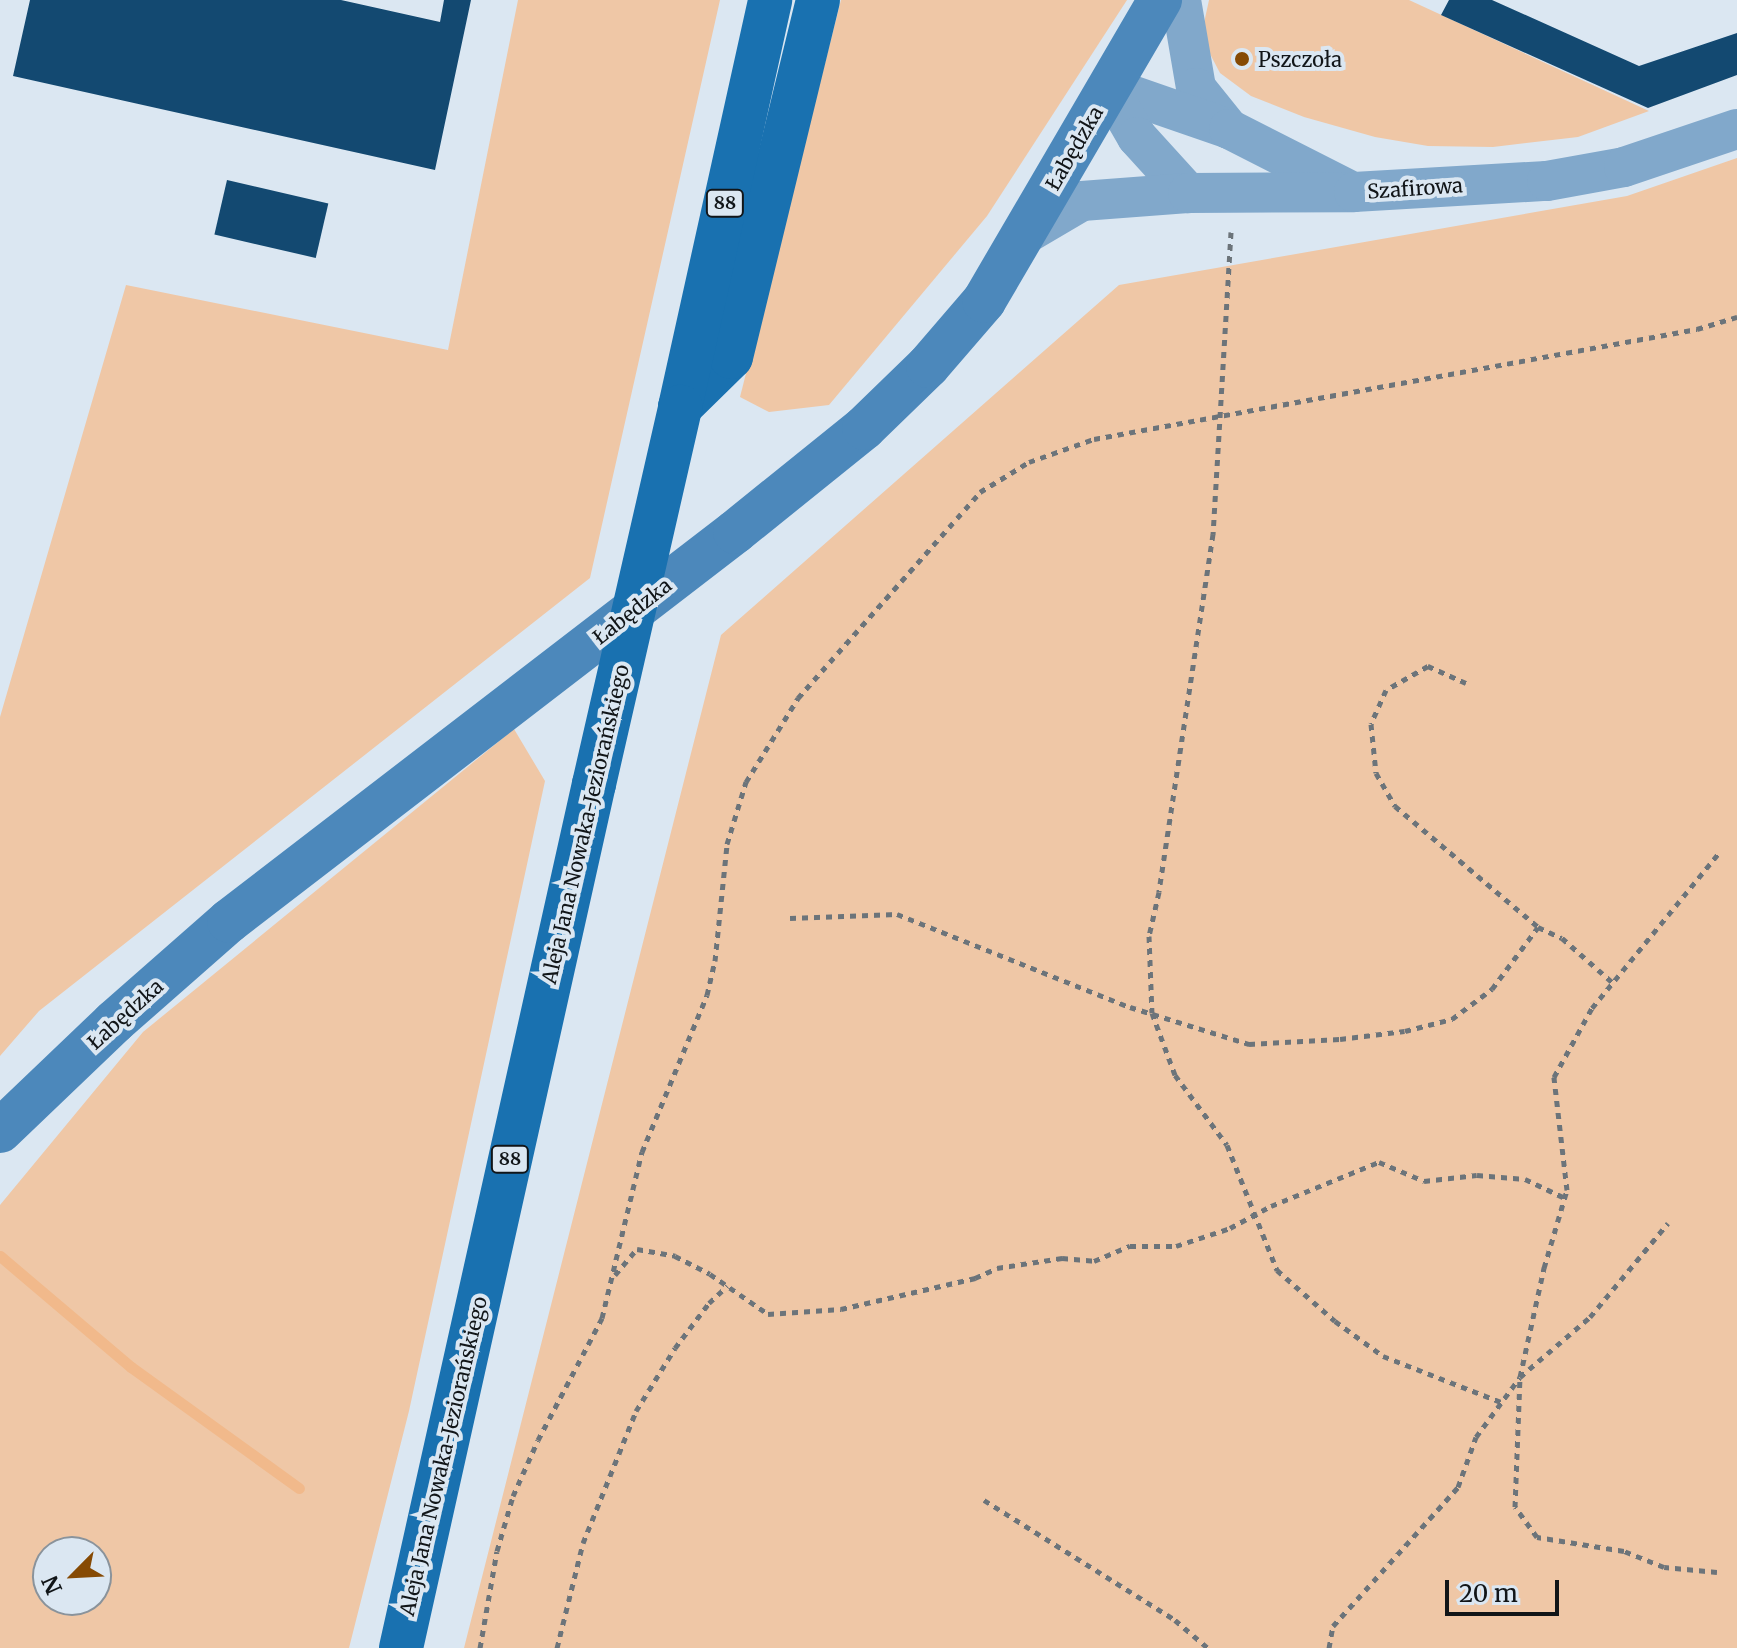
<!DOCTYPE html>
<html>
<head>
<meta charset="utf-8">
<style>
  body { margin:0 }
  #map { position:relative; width:1737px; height:1648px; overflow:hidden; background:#dbe7f2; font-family:Merriweather,serif }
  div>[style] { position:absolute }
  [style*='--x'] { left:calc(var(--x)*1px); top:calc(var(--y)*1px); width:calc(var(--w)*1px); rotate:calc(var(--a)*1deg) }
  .green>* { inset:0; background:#efc7a6 }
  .stream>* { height:11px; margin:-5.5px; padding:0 5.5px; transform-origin:5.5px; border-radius:5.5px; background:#f1b98b }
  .building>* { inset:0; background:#134971; transform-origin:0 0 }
  .path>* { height:5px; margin-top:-2.5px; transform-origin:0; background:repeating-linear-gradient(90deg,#6c747a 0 6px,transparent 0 12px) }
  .street>* { height:40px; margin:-20px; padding:0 20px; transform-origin:20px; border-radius:20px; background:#81a8cb }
  .secondary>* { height:44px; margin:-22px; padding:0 22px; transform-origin:22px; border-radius:22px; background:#4c88bb }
  .primary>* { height:44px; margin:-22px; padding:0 22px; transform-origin:22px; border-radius:22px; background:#1971b0 }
  .primary-bridge>* { height:44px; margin:-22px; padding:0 22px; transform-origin:22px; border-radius:22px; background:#1971b0 }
  .dots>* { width:22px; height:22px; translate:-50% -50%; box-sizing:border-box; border:4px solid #dbe7f2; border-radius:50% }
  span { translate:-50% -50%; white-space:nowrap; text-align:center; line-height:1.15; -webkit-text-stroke:8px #dbe7f2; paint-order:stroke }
  .shield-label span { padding:2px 6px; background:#dbe7f2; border:2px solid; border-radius:6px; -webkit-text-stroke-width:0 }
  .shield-label { font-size:18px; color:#111518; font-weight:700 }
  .poi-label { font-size:20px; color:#111518 }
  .left { translate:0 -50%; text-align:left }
  .street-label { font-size:20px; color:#111518 }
  .north { position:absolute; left:32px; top:1536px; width:80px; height:80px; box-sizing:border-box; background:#dbe7f2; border:2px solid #8a939b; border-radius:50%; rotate:246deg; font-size:22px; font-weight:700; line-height:32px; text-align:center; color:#111518 }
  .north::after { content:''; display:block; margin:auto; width:28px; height:36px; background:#864a04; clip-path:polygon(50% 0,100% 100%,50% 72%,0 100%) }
  .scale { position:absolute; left:1445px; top:1580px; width:114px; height:36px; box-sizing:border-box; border:4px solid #111518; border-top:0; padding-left:10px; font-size:24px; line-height:28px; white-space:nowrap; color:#111518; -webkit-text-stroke:6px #dbe7f2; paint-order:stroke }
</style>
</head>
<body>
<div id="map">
  <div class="green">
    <i style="clip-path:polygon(518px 0,720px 0,590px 578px,39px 1011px,0 1056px,0 717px,126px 285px,448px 350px)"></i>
    <i style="clip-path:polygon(841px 0,1127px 0,987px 216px,829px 405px,769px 412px,740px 397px)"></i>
    <i style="clip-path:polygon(1209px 0,1409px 0,1649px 111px,1578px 137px,1493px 147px,1428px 146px,1375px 137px,1304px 117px,1251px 96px,1220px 73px,1209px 52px,1204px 23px)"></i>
    <i style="clip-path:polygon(1737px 158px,1737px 1648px,464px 1648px,721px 635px,1119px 285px,1627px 196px)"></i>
    <i style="clip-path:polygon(evenodd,514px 729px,545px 781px,409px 1411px,349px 1648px,0 1648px,0 1205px,143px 1032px,514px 729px,48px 1552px,96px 1552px,96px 1600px,48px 1600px,48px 1552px)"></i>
  </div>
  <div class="stream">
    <i style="--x:0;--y:1256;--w:172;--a:40.3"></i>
    <i style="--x:131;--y:1367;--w:207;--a:35.8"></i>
  </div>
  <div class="building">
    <i style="clip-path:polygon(30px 0,341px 0,440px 22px,444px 0,471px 0,435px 170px,13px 76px)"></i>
    <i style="clip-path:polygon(1449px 0,1492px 0,1639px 66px,1737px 33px,1737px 75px,1648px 108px,1441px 15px)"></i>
    <i style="left:227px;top:180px;width:104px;height:56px;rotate:13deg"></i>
  </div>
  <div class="path">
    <i style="--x:1231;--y:232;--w:303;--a:93.4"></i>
    <i style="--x:1213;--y:534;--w:362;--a:98.6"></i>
    <i style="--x:1159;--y:892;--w:45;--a:102.8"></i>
    <i style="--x:1149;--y:936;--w:77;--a:87.8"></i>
    <i style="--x:1152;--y:1013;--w:66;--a:69.6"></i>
    <i style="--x:1175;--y:1075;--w:87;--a:53.4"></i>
    <i style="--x:1227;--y:1145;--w:135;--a:68.2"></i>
    <i style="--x:1277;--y:1270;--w:77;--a:41.3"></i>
    <i style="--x:1335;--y:1321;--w:59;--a:36.1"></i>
    <i style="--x:1383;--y:1356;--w:127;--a:21.3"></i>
    <i style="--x:1466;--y:683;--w:42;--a:-155.9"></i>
    <i style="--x:1428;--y:666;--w:48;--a:150.3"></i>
    <i style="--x:1386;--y:690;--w:37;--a:114"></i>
    <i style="--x:1371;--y:724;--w:49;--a:84.2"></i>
    <i style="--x:1376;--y:773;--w:38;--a:60"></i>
    <i style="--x:1395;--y:806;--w:187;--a:40.2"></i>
    <i style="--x:1538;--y:927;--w:26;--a:25"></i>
    <i style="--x:1562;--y:938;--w:68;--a:41.4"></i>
    <i style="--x:790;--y:918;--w:107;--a:-2.1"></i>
    <i style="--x:897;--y:914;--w:251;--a:21.8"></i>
    <i style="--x:1130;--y:1007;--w:125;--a:17.3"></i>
    <i style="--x:1249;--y:1044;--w:91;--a:-3.1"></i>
    <i style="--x:1340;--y:1039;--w:65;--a:-7"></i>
    <i style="--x:1405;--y:1031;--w:49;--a:-14.3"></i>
    <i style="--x:1452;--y:1019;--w:50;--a:-36.9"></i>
    <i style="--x:1492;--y:989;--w:77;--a:-53.4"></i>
    <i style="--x:615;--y:1275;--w:34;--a:-50"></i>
    <i style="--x:637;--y:1249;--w:39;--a:10"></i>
    <i style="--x:675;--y:1256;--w:39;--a:27"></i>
    <i style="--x:710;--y:1274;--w:70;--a:34.6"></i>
    <i style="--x:768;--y:1314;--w:73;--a:-3.9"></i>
    <i style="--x:841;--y:1309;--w:138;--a:-13"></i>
    <i style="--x:975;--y:1278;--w:24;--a:-24"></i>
    <i style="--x:997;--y:1268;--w:66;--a:-8.7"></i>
    <i style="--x:1062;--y:1258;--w:32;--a:5"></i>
    <i style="--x:1094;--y:1261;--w:39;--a:-23"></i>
    <i style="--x:1130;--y:1246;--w:46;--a:0"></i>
    <i style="--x:1176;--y:1246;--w:57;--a:-18.4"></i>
    <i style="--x:1230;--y:1228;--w:47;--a:-28.2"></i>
    <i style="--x:1271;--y:1206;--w:117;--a:-22.2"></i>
    <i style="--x:1379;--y:1162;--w:49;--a:22.9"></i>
    <i style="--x:1424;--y:1181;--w:53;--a:-6.5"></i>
    <i style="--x:1477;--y:1175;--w:48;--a:4.8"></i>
    <i style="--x:1525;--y:1179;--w:44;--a:25.4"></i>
    <i style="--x:984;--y:1500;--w:226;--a:32.1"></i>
    <i style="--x:1175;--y:1620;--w:43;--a:40.3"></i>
    <i style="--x:1717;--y:1572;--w:53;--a:-174.6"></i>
    <i style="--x:1664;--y:1567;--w:43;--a:-158.2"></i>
    <i style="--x:1624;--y:1551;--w:88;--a:-170.9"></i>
    <i style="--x:1537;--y:1537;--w:37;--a:-126"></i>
    <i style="--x:1515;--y:1507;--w:130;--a:-87.8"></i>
    <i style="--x:1520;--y:1377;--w:112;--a:-77.6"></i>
    <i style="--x:1544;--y:1268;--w:81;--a:-73.6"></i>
    <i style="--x:1567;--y:1190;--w:114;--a:-96.6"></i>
    <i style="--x:1554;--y:1077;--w:79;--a:-61.2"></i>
    <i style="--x:1592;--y:1008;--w:199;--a:-50.7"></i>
    <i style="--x:480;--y:1648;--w:98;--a:-80.1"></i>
    <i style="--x:497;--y:1551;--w:57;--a:-73.8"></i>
    <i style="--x:513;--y:1496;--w:61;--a:-65.9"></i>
    <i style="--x:538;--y:1440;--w:138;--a:-62.3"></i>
    <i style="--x:602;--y:1318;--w:171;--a:-76.5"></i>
    <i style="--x:642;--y:1152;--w:170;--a:-67.5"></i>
    <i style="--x:707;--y:995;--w:35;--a:-77"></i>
    <i style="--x:715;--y:961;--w:118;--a:-84.1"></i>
    <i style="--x:727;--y:844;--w:65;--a:-73"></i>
    <i style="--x:746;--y:782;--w:99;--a:-58.2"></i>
    <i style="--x:798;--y:698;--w:275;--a:-48.5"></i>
    <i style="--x:980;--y:492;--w:57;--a:-31.5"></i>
    <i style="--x:1029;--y:462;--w:69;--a:-19.5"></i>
    <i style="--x:1094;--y:439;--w:613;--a:-10.34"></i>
    <i style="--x:1697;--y:329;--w:42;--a:-16.7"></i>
    <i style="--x:557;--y:1648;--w:108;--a:-76.1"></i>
    <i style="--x:583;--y:1543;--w:142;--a:-68.1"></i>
    <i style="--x:636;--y:1411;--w:74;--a:-58.2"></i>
    <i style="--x:675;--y:1348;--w:56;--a:-52.9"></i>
    <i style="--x:709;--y:1303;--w:25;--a:-43"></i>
    <i style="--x:1329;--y:1648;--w:22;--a:-80"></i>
    <i style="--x:1333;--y:1626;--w:187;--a:-48"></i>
    <i style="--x:1458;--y:1487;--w:53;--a:-70.2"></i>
    <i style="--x:1476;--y:1437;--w:74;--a:-53.7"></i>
    <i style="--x:1520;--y:1377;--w:92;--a:-40.6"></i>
    <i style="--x:1590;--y:1317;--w:122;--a:-50.3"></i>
  </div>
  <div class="street">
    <i style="--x:1181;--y:0;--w:89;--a:80.3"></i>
    <i style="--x:1196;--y:88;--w:53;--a:51.2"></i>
    <i style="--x:1108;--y:87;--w:128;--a:19.1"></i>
    <i style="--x:1229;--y:129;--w:132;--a:27"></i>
    <i style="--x:1108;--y:87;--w:58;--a:59.9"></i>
    <i style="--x:1137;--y:137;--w:76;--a:47.7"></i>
    <i style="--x:1024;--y:235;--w:67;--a:-30.4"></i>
    <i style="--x:1082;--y:201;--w:106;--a:-4.3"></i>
    <i style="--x:1188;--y:193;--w:166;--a:-0.3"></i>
    <i style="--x:1354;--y:192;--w:193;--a:-3.3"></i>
    <i style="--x:1547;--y:181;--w:78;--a:-10.3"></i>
    <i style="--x:1624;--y:167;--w:119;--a:-18.6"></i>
  </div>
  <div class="secondary">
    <i style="--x:0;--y:1131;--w:158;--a:-43.7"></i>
    <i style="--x:114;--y:1022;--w:153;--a:-41.3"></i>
    <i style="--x:229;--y:921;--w:638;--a:-37.55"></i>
    <i style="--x:735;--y:532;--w:166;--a:-38.9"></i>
    <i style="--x:864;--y:428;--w:89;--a:-44.1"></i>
    <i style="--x:928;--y:366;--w:86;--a:-49.3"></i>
    <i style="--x:984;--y:301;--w:349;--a:-59.7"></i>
  </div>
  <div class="primary">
    <i style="--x:680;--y:407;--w:71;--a:-44.4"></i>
    <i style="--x:731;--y:357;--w:367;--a:-76.3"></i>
    <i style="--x:680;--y:407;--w:417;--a:-77.5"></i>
    <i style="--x:401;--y:1648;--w:885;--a:-77.41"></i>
  </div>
  <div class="primary-bridge">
    <i style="--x:594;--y:784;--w:387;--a:-77.1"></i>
  </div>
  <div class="dots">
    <i style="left:1242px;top:59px;background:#864a04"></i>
  </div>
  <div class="shield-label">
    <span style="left:725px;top:203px">88</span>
    <span style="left:510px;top:1159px">88</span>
  </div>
  <div class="poi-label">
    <span class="left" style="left:1258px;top:59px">Pszczoła</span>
  </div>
  <div class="street-label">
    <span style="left:1074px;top:148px;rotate:-60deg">Łabędzka</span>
    <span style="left:1415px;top:188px;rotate:-4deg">Szafirowa</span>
    <span style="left:632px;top:611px;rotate:-38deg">Łabędzka</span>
    <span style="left:585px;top:824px;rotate:-77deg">Aleja Jana Nowaka-Jeziorańskiego</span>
    <span style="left:125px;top:1014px;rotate:-42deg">Łabędzka</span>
    <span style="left:443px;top:1456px;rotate:-77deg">Aleja Jana Nowaka-Jeziorańskiego</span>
  </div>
  <div class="north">N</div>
  <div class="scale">20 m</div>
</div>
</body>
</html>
